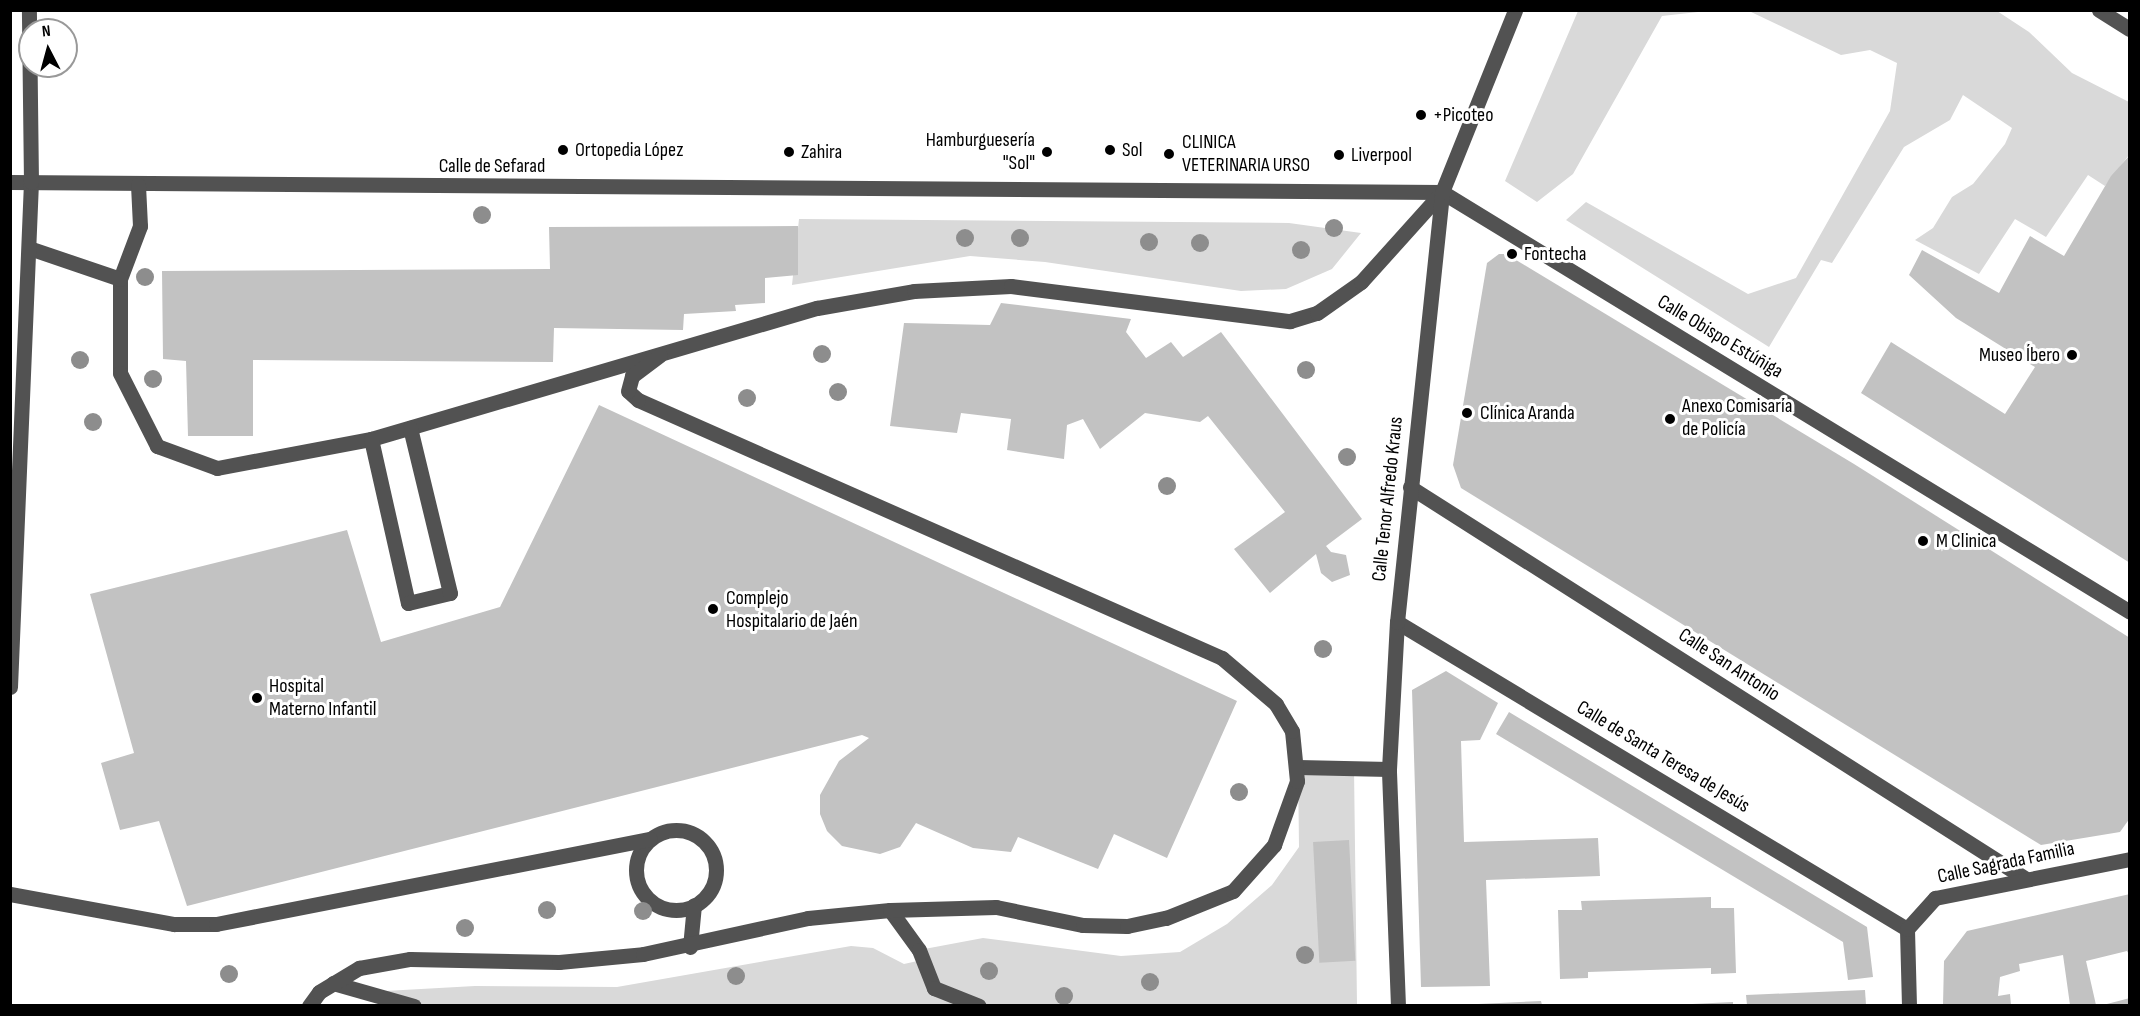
<!DOCTYPE html>
<html>
<head>
<meta charset="utf-8">
<style>
  body { margin:0 }
  #map { position:relative; width:2140px; height:1016px; overflow:hidden; background:#fff; font-family:"Sofia Sans Condensed",sans-serif }
  div>[style] { position:absolute }
  [style*='--x'] { left:calc(var(--x)*1px); top:calc(var(--y)*1px); width:calc(var(--w)*1px); rotate:calc(var(--a)*1deg) }
  .green>* { inset:0; background:#d9d9d9 }
  .building>* { inset:0; background:#c2c2c2; transform-origin:0 0 }
  .minor>* { height:15px; margin:-7.5px; padding:0 7.5px; transform-origin:7.5px; border-radius:7.5px; background:#525252 }
  .minor>.ring { margin:-7.5px; padding:0; box-sizing:content-box; background:none; border:15px solid #525252; border-radius:50% }
  .trees>* { width:18px; height:18px; margin:-9px; border-radius:50%; background:#8d8d8d }
  .dots>* { width:16px; height:16px; translate:-50% -50%; box-sizing:border-box; border:3px solid #fff; border-radius:50% }
  span { translate:-50% -50%; white-space:nowrap; text-align:center; line-height:1.15; -webkit-text-stroke:6px #fff; paint-order:stroke }
  .poi-label { font-size:20px; color:#000 }
  .left { translate:0 -50%; text-align:left }
  .right { translate:-100% -50%; text-align:right }
  .street-label { font-size:20px; color:#000 }
  .frame { position:absolute; inset:0; border:12px solid #000; pointer-events:none }
  .north { position:absolute; left:18px; top:18px; width:60px; height:60px; box-sizing:border-box; background:#fff; border:2px solid #999; border-radius:50%; rotate:354deg; font-size:16px; font-weight:700; line-height:24px; text-align:center; color:#000 }
  .north::after { content:''; display:block; margin:auto; width:21px; height:27px; background:#000; clip-path:polygon(50% 0,100% 100%,50% 72%,0 100%) }
</style>
</head>
<body>
<div id="map">
  <div class="green">
    <i style="clip-path:polygon(1578px 11px,1707px 11px,1662px 16px,1573px 174px,1537px 202px,1505px 181px)"></i>
    <i style="clip-path:polygon(1749px 11px,1997px 11px,2029px 32px,2072px 73px,2129px 102px,2129px 155px,2105px 186px,2088px 175px,2046px 237px,2015px 219px,1979px 274px,1915px 240px,1933px 228px,1952px 197px,1973px 184px,2005px 144px,2012px 128px,1963px 95px,1950px 120px,1904px 147px,1832px 263px,1821px 260px,1769px 347px,1566px 220px,1586px 202px,1748px 294px,1796px 278px,1890px 111px,1897px 63px,1870px 50px,1841px 55px)"></i>
    <i style="clip-path:polygon(799px 219px,1289px 223px,1361px 233px,1332px 269px,1286px 289px,1241px 291px,1045px 262px,970px 256px,792px 285px)"></i>
    <i style="clip-path:polygon(1298px 767px,1354px 768px,1357px 1005px,381px 1006px,387px 999px,367px 992px,475px 986px,617px 987px,851px 946px,873px 948px,904px 964px,922px 960px,919px 950px,983px 938px,1121px 956px,1180px 952px,1227px 924px,1272px 885px,1299px 847px)"></i>
  </div>
  <div class="building">
    <i style="clip-path:polygon(2130px 155px,2130px 563px,1861px 393px,1891px 342px,2005px 414px,2035px 367px,1956px 318px,1909px 275px,1922px 250px,1999px 293px,2030px 236px,2064px 256px,2111px 176px)"></i>
    <i style="clip-path:polygon(798px 226px,798px 275px,765px 278px,765px 303px,735px 305px,736px 311px,684px 314px,683px 330px,554px 328px,553px 362px,253px 360px,253px 436px,188px 436px,186px 361px,163px 359px,162px 271px,550px 269px,549px 227px)"></i>
    <i style="clip-path:polygon(1499px 254px,1506px 254px,1854px 464px,2130px 638px,2130px 818px,2120px 832px,2041px 845px,1461px 488px,1453px 465px,1487px 263px)"></i>
    <i style="clip-path:polygon(1001px 303px,1131px 319px,1126px 332px,1146px 358px,1171px 342px,1183px 357px,1221px 332px,1362px 519px,1326px 546px,1331px 552px,1346px 555px,1350px 575px,1332px 582px,1321px 573px,1316px 554px,1270px 593px,1234px 549px,1285px 512px,1208px 416px,1200px 422px,1145px 413px,1100px 449px,1083px 419px,1067px 425px,1064px 459px,1007px 450px,1011px 419px,961px 413px,957px 433px,890px 426px,904px 323px,990px 325px)"></i>
    <i style="clip-path:polygon(599px 405px,1237px 701px,1167px 858px,1114px 834px,1098px 869px,1018px 837px,1011px 852px,973px 848px,916px 823px,900px 847px,880px 854px,842px 846px,827px 831px,820px 814px,820px 795px,839px 761px,869px 738px,862px 735px,187px 906px,159px 821px,120px 830px,101px 763px,134px 753px,90px 594px,347px 530px,381px 642px,500px 607px)"></i>
    <i style="clip-path:polygon(1446px 671px,1498px 703px,1480px 740px,1461px 741px,1464px 842px,1598px 838px,1600px 876px,1486px 880px,1490px 986px,1421px 987px,1412px 690px)"></i>
    <i style="clip-path:polygon(1509px 712px,1867px 927px,1873px 977px,1848px 980px,1843px 942px,1496px 734px)"></i>
    <i style="left:1349px;top:840px;width:121px;height:36px;rotate:87deg"></i>
    <i style="clip-path:polygon(2130px 894px,2130px 956px,2127px 951px,2086px 961px,2096px 1005px,2070px 1005px,2063px 955px,2019px 964px,2020px 971px,2000px 977px,1998px 996px,2010px 994px,2011px 1005px,1943px 1005px,1944px 961px,1967px 931px)"></i>
    <i style="clip-path:polygon(1711px 897px,1711px 908px,1734px 908px,1736px 973px,1711px 974px,1711px 968px,1588px 972px,1588px 978px,1560px 979px,1558px 910px,1582px 910px,1581px 901px)"></i>
    <i style="clip-path:polygon(1865px 990px,1866px 1005px,1747px 1005px,1746px 995px)"></i>
    <i style="clip-path:polygon(2130px 998px,2130px 1005px,2103px 1005px)"></i>
    <i style="clip-path:polygon(1541px 1001px,1542px 1005px,1478px 1005px,1478px 1004px)"></i>
    <i style="clip-path:polygon(1733px 1002px,1733px 1005px,1692px 1005px,1692px 1004px)"></i>
  </div>
  <div class="minor">
    <i style="--x:2099;--y:10;--w:36;--a:32"></i>
    <i style="--x:10;--y:182;--w:1432;--a:0.4"></i>
    <i style="--x:138;--y:185;--w:41;--a:87.2"></i>
    <i style="--x:140;--y:226;--w:57;--a:110.7"></i>
    <i style="--x:120;--y:279;--w:94;--a:90"></i>
    <i style="--x:120;--y:373;--w:82;--a:63.1"></i>
    <i style="--x:157;--y:446;--w:64;--a:20.1"></i>
    <i style="--x:217;--y:468;--w:157;--a:-10.7"></i>
    <i style="--x:371;--y:439;--w:465;--a:-16.4"></i>
    <i style="--x:817;--y:308;--w:98;--a:-9.9"></i>
    <i style="--x:914;--y:291;--w:97;--a:-3"></i>
    <i style="--x:1011;--y:286;--w:281;--a:7.2"></i>
    <i style="--x:1290;--y:321;--w:28;--a:-17"></i>
    <i style="--x:1317;--y:313;--w:54;--a:-35.2"></i>
    <i style="--x:1361;--y:282;--w:121;--a:-48"></i>
    <i style="--x:1442;--y:192;--w:806;--a:31.4"></i>
    <i style="--x:29;--y:248;--w:96;--a:18.8"></i>
    <i style="--x:371;--y:439;--w:168;--a:77.3"></i>
    <i style="--x:408;--y:603;--w:43;--a:-13.4"></i>
    <i style="--x:450;--y:593;--w:170;--a:-103.6"></i>
    <i style="--x:1410;--y:487;--w:730;--a:32.47"></i>
    <i style="--x:1397;--y:622;--w:595;--a:31.05"></i>
    <i style="--x:10;--y:687;--w:505;--a:-87.62"></i>
    <i style="--x:31;--y:182;--w:172;--a:-90.7"></i>
    <i style="--x:1298;--y:767;--w:91;--a:1.3"></i>
    <i class="ring" style="left:636px;top:830px;width:65px;height:65px"></i>
    <i style="--x:10;--y:894;--w:167;--a:10.4"></i>
    <i style="--x:174;--y:924;--w:42;--a:0"></i>
    <i style="--x:216;--y:924;--w:442;--a:-11.1"></i>
    <i style="--x:890;--y:910;--w:49;--a:54.1"></i>
    <i style="--x:919;--y:950;--w:41;--a:68.5"></i>
    <i style="--x:934;--y:988;--w:48;--a:21.8"></i>
    <i style="--x:690;--y:947;--w:42;--a:-84.6"></i>
    <i style="--x:333;--y:983;--w:84;--a:15.9"></i>
    <i style="--x:309;--y:1006;--w:17;--a:-54"></i>
    <i style="--x:319;--y:992;--w:47;--a:-31"></i>
    <i style="--x:359;--y:968;--w:52;--a:-10"></i>
    <i style="--x:410;--y:959;--w:149;--a:1.2"></i>
    <i style="--x:559;--y:962;--w:84;--a:-5.4"></i>
    <i style="--x:643;--y:954;--w:169;--a:-12.3"></i>
    <i style="--x:808;--y:918;--w:82;--a:-5.6"></i>
    <i style="--x:890;--y:910;--w:106;--a:-1.6"></i>
    <i style="--x:996;--y:907;--w:89;--a:11.7"></i>
    <i style="--x:1083;--y:925;--w:44;--a:1.3"></i>
    <i style="--x:1127;--y:926;--w:40;--a:-12"></i>
    <i style="--x:1166;--y:918;--w:72;--a:-21.9"></i>
    <i style="--x:1233;--y:891;--w:62;--a:-48.3"></i>
    <i style="--x:1274;--y:845;--w:68;--a:-70.2"></i>
    <i style="--x:1297;--y:781;--w:50;--a:-95.7"></i>
    <i style="--x:1292;--y:731;--w:31;--a:-121"></i>
    <i style="--x:1276;--y:704;--w:71;--a:-139.6"></i>
    <i style="--x:1222;--y:658;--w:638;--a:-156.17"></i>
    <i style="--x:638;--y:400;--w:13;--a:-138"></i>
    <i style="--x:628;--y:391;--w:16;--a:-75"></i>
    <i style="--x:632;--y:376;--w:35;--a:-37"></i>
    <i style="--x:1398;--y:1006;--w:237;--a:-92.2"></i>
    <i style="--x:1389;--y:769;--w:147;--a:-86.9"></i>
    <i style="--x:1397;--y:622;--w:432;--a:-84"></i>
    <i style="--x:1442;--y:192;--w:196;--a:-68.1"></i>
    <i style="--x:1909;--y:1006;--w:77;--a:-91.5"></i>
    <i style="--x:1907;--y:929;--w:42;--a:-47.9"></i>
    <i style="--x:1935;--y:898;--w:199;--a:-11.3"></i>
  </div>
  <div class="trees">
    <i style="left:482px;top:215px"></i>
    <i style="left:1334px;top:228px"></i>
    <i style="left:965px;top:238px"></i>
    <i style="left:1020px;top:238px"></i>
    <i style="left:1149px;top:242px"></i>
    <i style="left:1200px;top:243px"></i>
    <i style="left:1301px;top:250px"></i>
    <i style="left:145px;top:277px"></i>
    <i style="left:822px;top:354px"></i>
    <i style="left:80px;top:360px"></i>
    <i style="left:1306px;top:370px"></i>
    <i style="left:153px;top:379px"></i>
    <i style="left:838px;top:392px"></i>
    <i style="left:747px;top:398px"></i>
    <i style="left:93px;top:422px"></i>
    <i style="left:1347px;top:457px"></i>
    <i style="left:1167px;top:486px"></i>
    <i style="left:1323px;top:649px"></i>
    <i style="left:1239px;top:792px"></i>
    <i style="left:547px;top:910px"></i>
    <i style="left:643px;top:911px"></i>
    <i style="left:465px;top:928px"></i>
    <i style="left:1305px;top:955px"></i>
    <i style="left:989px;top:971px"></i>
    <i style="left:229px;top:974px"></i>
    <i style="left:736px;top:976px"></i>
    <i style="left:1150px;top:982px"></i>
    <i style="left:1064px;top:996px"></i>
  </div>
  <div class="dots">
    <i style="left:1421px;top:115px;background:#000"></i>
    <i style="left:563px;top:150px;background:#000"></i>
    <i style="left:1110px;top:150px;background:#000"></i>
    <i style="left:789px;top:152px;background:#000"></i>
    <i style="left:1047px;top:152px;background:#000"></i>
    <i style="left:1169px;top:154px;background:#000"></i>
    <i style="left:1339px;top:155px;background:#000"></i>
    <i style="left:1512px;top:254px;background:#000"></i>
    <i style="left:2072px;top:355px;background:#000"></i>
    <i style="left:1467px;top:413px;background:#000"></i>
    <i style="left:1670px;top:419px;background:#000"></i>
    <i style="left:1923px;top:541px;background:#000"></i>
    <i style="left:713px;top:609px;background:#000"></i>
    <i style="left:257px;top:698px;background:#000"></i>
  </div>
  <div class="poi-label">
    <span class="left" style="left:1433px;top:115px">+Picoteo</span>
    <span class="right" style="left:1035px;top:152px">Hamburguesería<br>"Sol"</span>
    <span class="left" style="left:1182px;top:154px">CLINICA<br>VETERINARIA URSO</span>
    <span class="left" style="left:575px;top:150px">Ortopedia López</span>
    <span class="left" style="left:1122px;top:150px">Sol</span>
    <span class="left" style="left:801px;top:152px">Zahira</span>
    <span class="left" style="left:1351px;top:155px">Liverpool</span>
    <span class="left" style="left:1524px;top:254px">Fontecha</span>
    <span class="right" style="left:2060px;top:355px">Museo Íbero</span>
    <span class="left" style="left:1682px;top:418px">Anexo Comisaría<br>de Policía</span>
    <span class="left" style="left:1480px;top:413px">Clínica Aranda</span>
    <span class="left" style="left:1936px;top:541px">M Clinica</span>
    <span class="left" style="left:726px;top:610px">Complejo<br>Hospitalario de Jaén</span>
    <span class="left" style="left:269px;top:698px">Hospital<br>Materno Infantil</span>
  </div>
  <div class="street-label">
    <span style="left:492px;top:166px">Calle de Sefarad</span>
    <span style="left:1720px;top:337px;rotate:31deg">Calle Obispo Estúñiga</span>
    <span style="left:1388px;top:499px;rotate:-84deg">Calle Tenor Alfredo Kraus</span>
    <span style="left:1729px;top:665px;rotate:33deg">Calle San Antonio</span>
    <span style="left:1663px;top:757px;rotate:31deg">Calle de Santa Teresa de Jesús</span>
    <span style="left:2006px;top:863px;rotate:-12deg">Calle Sagrada Familia</span>
  </div>
  <div class="frame"></div>
  <div class="north">N</div>
</div>
</body>
</html>
